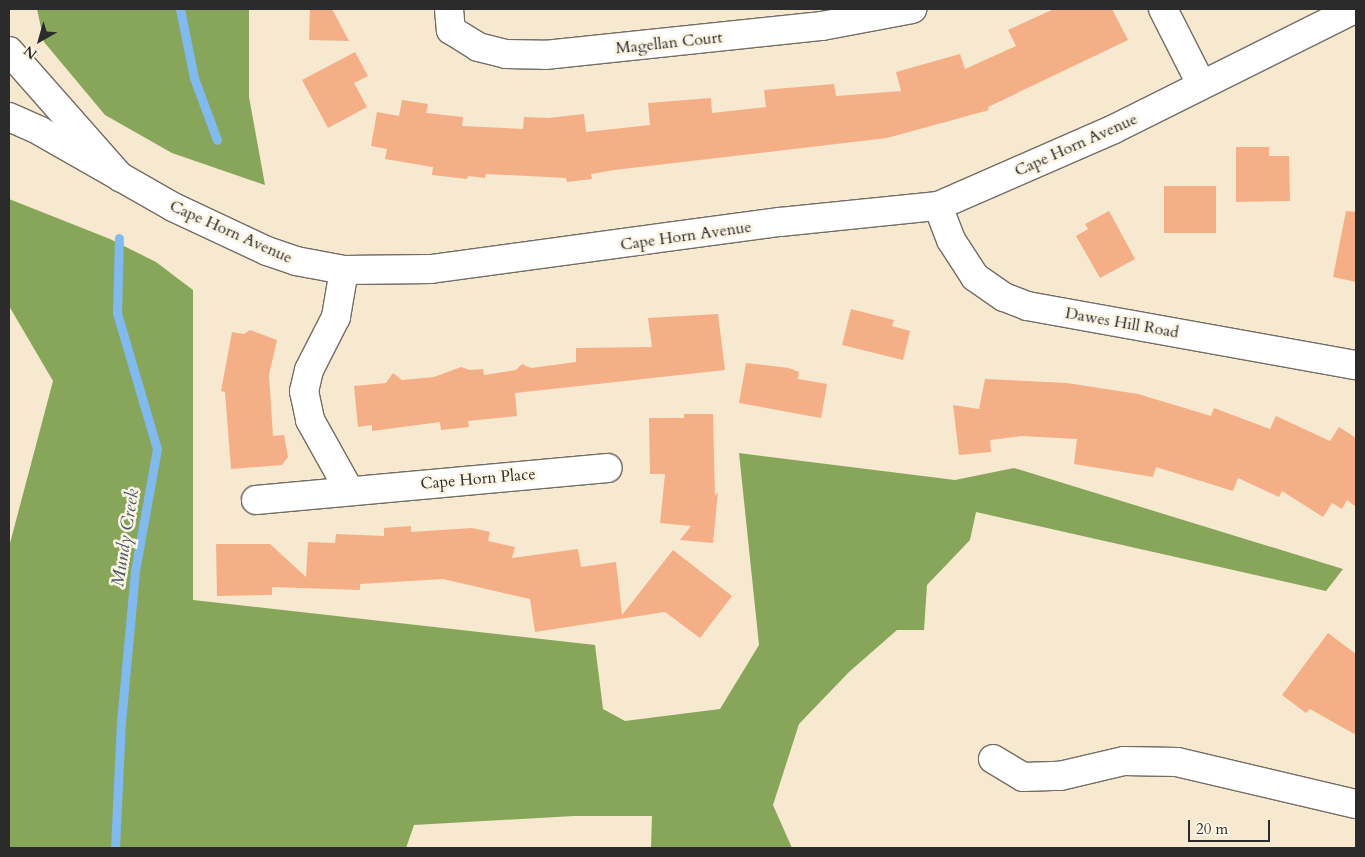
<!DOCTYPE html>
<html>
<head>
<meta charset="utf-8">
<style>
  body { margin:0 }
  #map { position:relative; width:1365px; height:857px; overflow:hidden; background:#f7e8d0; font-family:Cardo,serif }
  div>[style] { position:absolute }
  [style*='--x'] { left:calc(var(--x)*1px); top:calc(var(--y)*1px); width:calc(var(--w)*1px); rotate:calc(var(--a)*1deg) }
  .forest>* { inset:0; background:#87a65a }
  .stream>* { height:9px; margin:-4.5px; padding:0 4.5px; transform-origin:4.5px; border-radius:4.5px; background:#80baf1 }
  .building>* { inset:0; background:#f4af87; transform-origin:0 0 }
  .roads { filter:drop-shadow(1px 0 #726d65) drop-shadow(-1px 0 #726d65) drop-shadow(0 1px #726d65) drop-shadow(0 -1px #726d65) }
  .minor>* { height:28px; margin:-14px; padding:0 14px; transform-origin:14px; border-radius:14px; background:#fff }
  .major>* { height:28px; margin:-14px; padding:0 14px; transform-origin:14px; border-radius:14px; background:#fff }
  span { translate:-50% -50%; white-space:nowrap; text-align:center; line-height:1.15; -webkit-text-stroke:5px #fcf5e5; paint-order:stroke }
  .street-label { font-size:16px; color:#2b2b2b }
  .water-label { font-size:18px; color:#445666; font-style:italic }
  .frame { position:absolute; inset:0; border:10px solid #2b2b2b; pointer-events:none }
  .north { position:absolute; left:15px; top:15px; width:50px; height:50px; -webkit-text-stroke:4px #fcf5e5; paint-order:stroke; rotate:218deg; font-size:14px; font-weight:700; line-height:20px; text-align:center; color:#2b2b2b }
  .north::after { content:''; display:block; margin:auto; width:18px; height:22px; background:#2b2b2b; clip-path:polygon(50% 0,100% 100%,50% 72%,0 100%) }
  .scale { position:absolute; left:1188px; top:820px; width:82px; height:22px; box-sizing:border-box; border:2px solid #2b2b2b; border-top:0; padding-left:6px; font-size:15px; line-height:18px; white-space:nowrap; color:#2b2b2b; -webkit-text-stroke:4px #fcf5e5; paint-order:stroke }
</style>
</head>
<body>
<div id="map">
  <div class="forest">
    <i style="clip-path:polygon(37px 9px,249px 9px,249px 97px,265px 185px,172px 153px,105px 115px,44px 42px)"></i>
    <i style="clip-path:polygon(9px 199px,110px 239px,156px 262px,193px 290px,193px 600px,595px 645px,603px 709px,625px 721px,720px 709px,759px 645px,739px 453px,955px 480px,1014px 468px,1343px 569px,1326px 591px,976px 512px,970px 540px,927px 585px,924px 630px,897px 630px,849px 672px,799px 724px,773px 805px,792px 848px,651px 848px,652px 816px,574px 816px,414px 825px,406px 848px,9px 848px,9px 547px,53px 381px,9px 306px)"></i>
  </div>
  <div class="stream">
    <i style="--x:180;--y:9;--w:70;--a:78.5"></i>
    <i style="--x:194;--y:78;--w:66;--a:69.6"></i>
    <i style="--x:115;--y:848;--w:126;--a:-87.3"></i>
    <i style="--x:121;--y:722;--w:152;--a:-84.7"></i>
    <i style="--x:135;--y:571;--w:124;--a:-79.8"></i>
    <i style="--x:157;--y:449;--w:142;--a:-106.4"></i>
    <i style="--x:117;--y:313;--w:75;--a:-88.5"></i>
  </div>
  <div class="building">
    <i style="clip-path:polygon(310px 9px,332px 9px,349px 41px,309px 40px)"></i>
    <i style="clip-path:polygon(1054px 9px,1112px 9px,1128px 40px,988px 107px,989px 110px,887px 138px,614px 170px,591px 174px,592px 179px,567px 182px,566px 178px,486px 174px,485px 178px,468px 176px,467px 179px,432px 175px,433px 167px,385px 159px,387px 149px,371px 146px,377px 112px,399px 116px,402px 100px,428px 104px,426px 113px,463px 117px,462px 126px,523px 129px,524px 117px,548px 118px,584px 114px,586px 132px,650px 125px,648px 103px,711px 98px,712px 113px,766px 107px,764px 90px,834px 84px,836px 96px,901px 91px,896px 72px,960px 54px,965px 69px,1016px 46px,1008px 30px)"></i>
    <i style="clip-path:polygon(355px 52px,368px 76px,354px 83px,367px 107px,328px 128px,302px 80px)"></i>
    <i style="clip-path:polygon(1236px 147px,1269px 147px,1269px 156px,1289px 156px,1290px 201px,1236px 202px)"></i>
    <i style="left:1164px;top:186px;width:52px;height:47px"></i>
    <i style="clip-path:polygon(1109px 211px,1135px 259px,1100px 278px,1076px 236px,1088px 229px,1085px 224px)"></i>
    <i style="clip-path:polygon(1346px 211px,1356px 212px,1356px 282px,1333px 277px)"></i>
    <i style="clip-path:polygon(851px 309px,894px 320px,892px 326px,910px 331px,903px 360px,842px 345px)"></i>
    <i style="clip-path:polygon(718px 314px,725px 370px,515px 393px,517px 416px,468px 421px,469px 427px,441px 430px,440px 422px,372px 431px,372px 425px,358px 427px,354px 386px,386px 383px,393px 373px,402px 380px,434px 377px,461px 367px,470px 370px,483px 369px,484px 375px,516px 370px,522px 364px,531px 368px,576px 362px,576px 348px,652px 347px,648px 318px)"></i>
    <i style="clip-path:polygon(250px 330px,277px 340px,269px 375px,273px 436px,284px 435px,288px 457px,282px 465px,231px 469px,225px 392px,221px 391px,232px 332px,244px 334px)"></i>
    <i style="clip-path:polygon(746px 363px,789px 368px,799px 372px,798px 379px,827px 384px,821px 418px,739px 403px)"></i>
    <i style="clip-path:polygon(985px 379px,1067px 383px,1138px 394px,1211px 416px,1214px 408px,1270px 429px,1276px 416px,1330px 441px,1339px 427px,1356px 438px,1356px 507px,1347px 500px,1342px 509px,1332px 503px,1323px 517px,1282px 491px,1279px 497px,1238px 478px,1233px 491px,1156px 467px,1153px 477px,1074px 464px,1077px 439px,1021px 436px,990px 440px,991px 452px,959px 455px,953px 405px,979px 409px)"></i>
    <i style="clip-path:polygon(684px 414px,713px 414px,715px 496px,718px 492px,713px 543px,680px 540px,691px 526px,660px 523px,665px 474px,650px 474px,649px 418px,684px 418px)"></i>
    <i style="clip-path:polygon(411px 526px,411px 532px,472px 528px,490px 532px,488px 541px,515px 547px,512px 558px,578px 549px,581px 567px,616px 562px,622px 615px,673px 550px,732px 596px,700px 638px,665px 612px,535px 632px,530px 599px,443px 579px,360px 584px,360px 590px,272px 587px,272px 595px,217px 596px,216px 544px,270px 544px,306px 577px,308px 542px,335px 543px,336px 534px,384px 536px,384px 528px)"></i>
    <i style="clip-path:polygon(1328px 633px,1356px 654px,1356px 735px,1310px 709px,1306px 713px,1282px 695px)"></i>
  </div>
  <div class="roads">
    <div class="minor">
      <i style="--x:449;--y:9;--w:21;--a:85"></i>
      <i style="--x:451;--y:30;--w:32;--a:32"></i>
      <i style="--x:478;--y:47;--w:29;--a:14"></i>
      <i style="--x:506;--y:54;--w:39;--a:1"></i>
      <i style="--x:545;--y:55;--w:279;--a:-6"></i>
      <i style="--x:822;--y:26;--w:92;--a:-10.7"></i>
      <i style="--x:1163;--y:9;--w:84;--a:63.1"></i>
      <i style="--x:9;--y:117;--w:34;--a:24"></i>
      <i style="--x:40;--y:131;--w:153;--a:29.7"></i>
      <i style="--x:173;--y:207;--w:104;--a:25.1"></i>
      <i style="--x:267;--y:251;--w:31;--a:19"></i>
      <i style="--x:296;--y:261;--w:49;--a:10.6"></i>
      <i style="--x:344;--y:270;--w:87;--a:-0.7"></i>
      <i style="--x:431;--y:269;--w:352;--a:-7.7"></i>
      <i style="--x:780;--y:222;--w:159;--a:-5.8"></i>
      <i style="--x:938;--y:206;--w:192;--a:-23.6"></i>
      <i style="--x:1114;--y:129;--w:269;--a:-26.5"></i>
      <i style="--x:938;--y:206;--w:36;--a:69"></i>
      <i style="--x:951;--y:240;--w:44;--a:57"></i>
      <i style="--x:975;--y:277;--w:35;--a:35"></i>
      <i style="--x:1004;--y:297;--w:25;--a:21"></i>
      <i style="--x:1027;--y:306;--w:334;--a:10.2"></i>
      <i style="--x:344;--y:270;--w:48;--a:99.7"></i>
      <i style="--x:336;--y:317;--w:59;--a:117"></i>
      <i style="--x:309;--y:370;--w:22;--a:103"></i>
      <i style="--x:304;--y:391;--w:30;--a:78"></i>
      <i style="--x:310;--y:420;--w:80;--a:60.9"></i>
      <i style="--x:256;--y:500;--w:353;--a:-5.2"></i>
      <i style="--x:993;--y:759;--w:35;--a:31"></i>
      <i style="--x:1023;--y:777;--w:37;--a:-2"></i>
      <i style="--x:1060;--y:776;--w:66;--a:-13.2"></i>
      <i style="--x:1124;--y:761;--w:53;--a:1.1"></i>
      <i style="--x:1177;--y:762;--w:184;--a:13.2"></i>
    </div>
    <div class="major">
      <i style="--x:9;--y:51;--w:169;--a:48.6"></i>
    </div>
  </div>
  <div class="street-label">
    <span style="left:669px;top:43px;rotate:-6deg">Magellan Court</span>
    <span style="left:1076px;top:145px;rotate:-24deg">Cape Horn Avenue</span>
    <span style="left:231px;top:232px;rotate:24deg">Cape Horn Avenue</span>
    <span style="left:686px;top:236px;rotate:-8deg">Cape Horn Avenue</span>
    <span style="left:1122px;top:323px;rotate:10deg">Dawes Hill Road</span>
    <span style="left:478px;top:479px;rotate:-5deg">Cape Horn Place</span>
  </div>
  <div class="water-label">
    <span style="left:126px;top:538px;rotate:-81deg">Mundy Creek</span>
  </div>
  <div class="frame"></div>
  <div class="north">N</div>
  <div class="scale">20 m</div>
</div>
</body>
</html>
